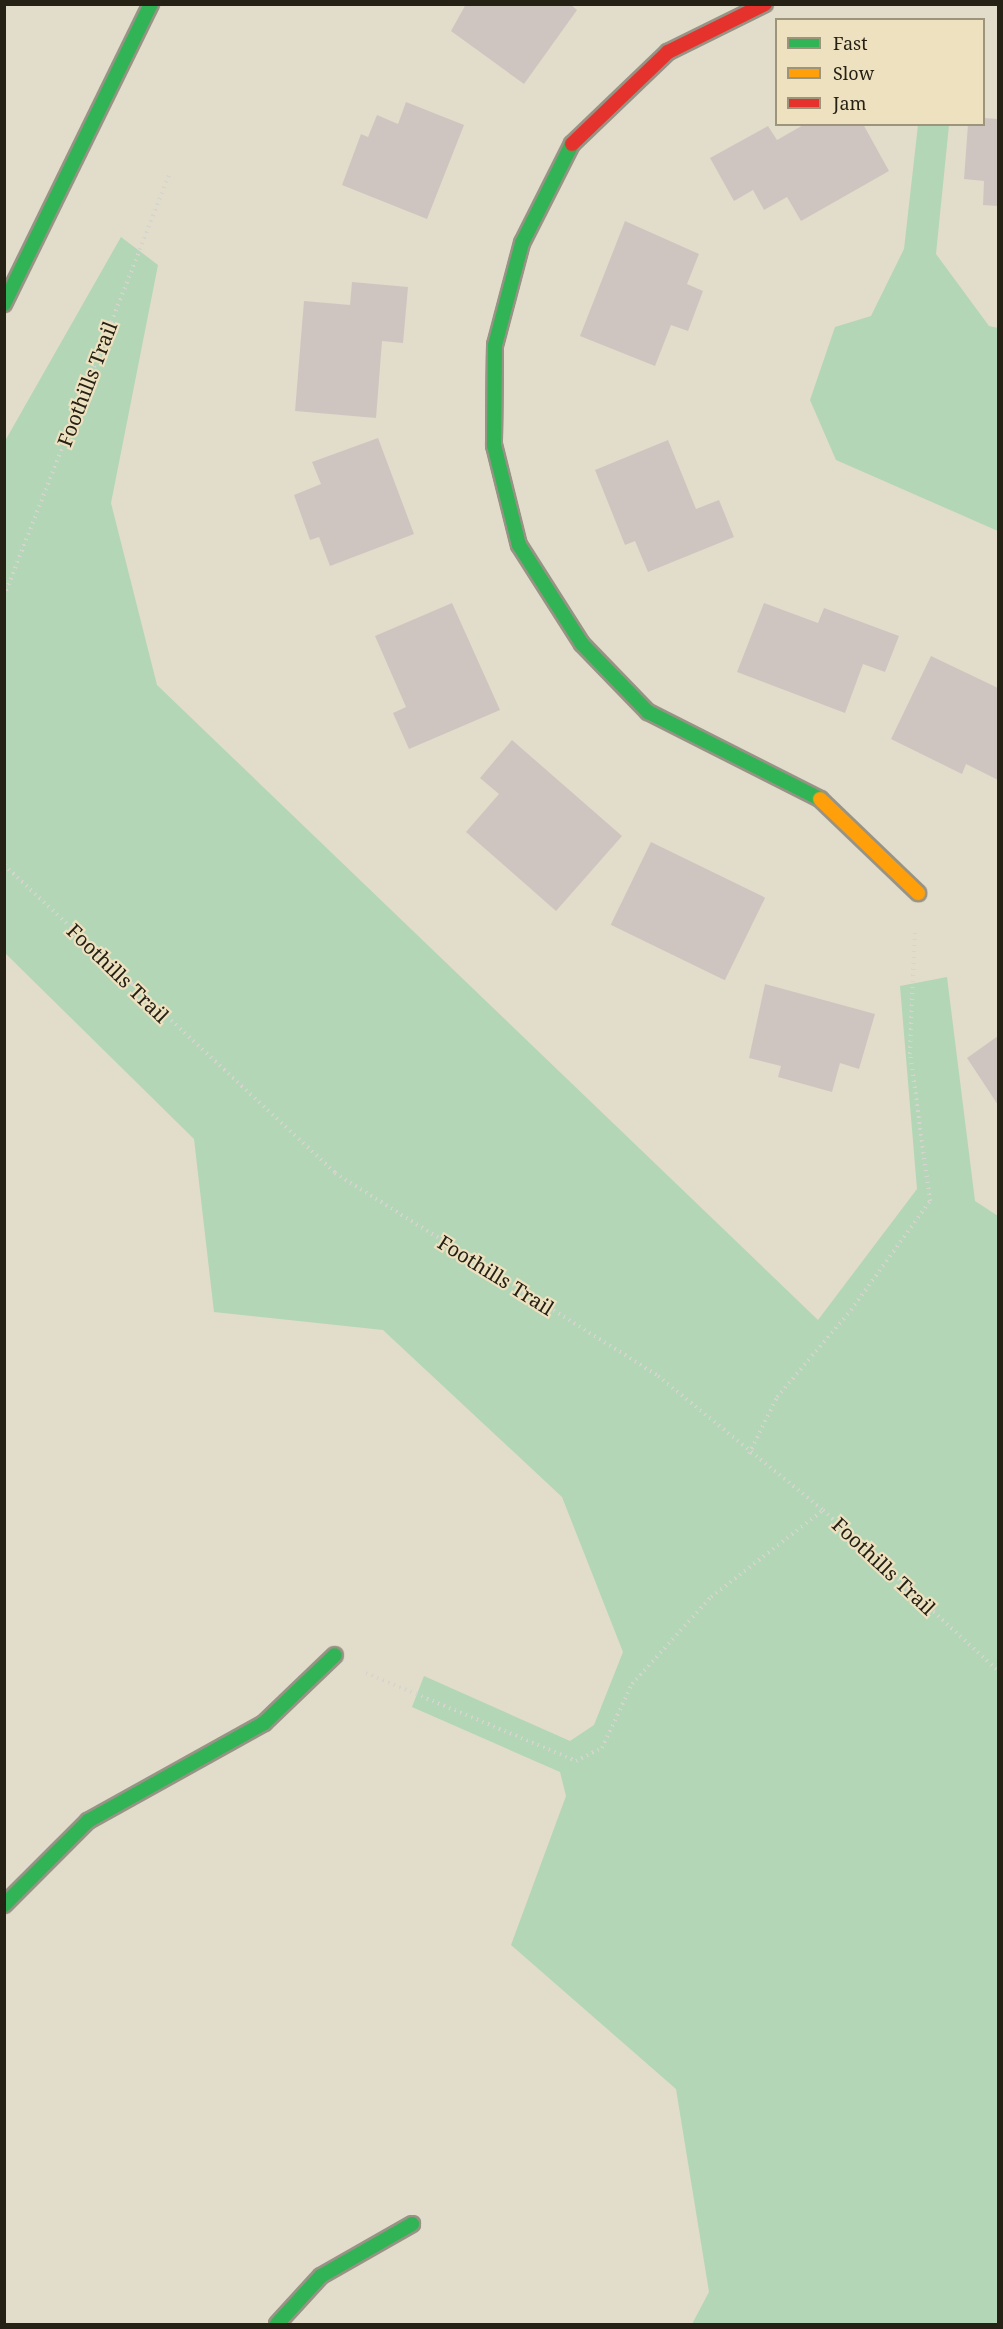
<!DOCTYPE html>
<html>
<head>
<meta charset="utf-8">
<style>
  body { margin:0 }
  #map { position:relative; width:1003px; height:2329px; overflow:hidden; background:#e2dcca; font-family:"Noto Serif",serif }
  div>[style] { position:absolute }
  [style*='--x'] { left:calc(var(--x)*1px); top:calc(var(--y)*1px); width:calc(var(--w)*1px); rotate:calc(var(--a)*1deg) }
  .green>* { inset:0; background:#b3d6b7 }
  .building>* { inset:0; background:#cfc5c0; transform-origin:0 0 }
  .path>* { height:4px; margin-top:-2px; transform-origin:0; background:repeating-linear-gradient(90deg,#d6d4cf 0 1.5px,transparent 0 6px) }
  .roads { filter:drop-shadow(2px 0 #979385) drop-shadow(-2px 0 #979385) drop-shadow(0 2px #979385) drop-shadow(0 -2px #979385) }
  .fast>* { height:14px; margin:-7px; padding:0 7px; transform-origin:7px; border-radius:7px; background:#30b455 }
  .slow>* { height:14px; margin:-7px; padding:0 7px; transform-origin:7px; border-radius:7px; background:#ff9f0a }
  .jam>* { height:14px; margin:-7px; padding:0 7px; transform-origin:7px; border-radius:7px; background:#e5322d }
  span { translate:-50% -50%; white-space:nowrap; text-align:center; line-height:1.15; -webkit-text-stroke:4.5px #ede1c0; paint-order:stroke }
  .street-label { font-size:20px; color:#262115 }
  .frame { position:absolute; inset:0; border:6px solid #262115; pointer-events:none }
  .legend { position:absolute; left:775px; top:18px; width:210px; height:108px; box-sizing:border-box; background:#ede1c0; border:2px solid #9d947c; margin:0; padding:8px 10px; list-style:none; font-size:18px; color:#262115 }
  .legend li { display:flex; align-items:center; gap:12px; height:30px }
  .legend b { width:30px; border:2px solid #9d947c }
</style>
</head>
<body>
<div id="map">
  <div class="green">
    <i style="clip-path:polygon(918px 125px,949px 125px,936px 254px,989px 326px,998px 328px,998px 531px,836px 460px,810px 400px,835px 327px,871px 316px,904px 249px)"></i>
    <i style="clip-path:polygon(121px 237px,158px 265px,111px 503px,157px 685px,818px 1320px,917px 1189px,900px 986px,947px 977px,975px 1201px,998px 1216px,998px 2324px,692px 2324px,709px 2292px,676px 2089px,511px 1945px,566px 1796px,560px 1772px,412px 1707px,424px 1676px,570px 1741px,594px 1725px,623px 1652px,562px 1497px,383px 1330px,214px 1312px,194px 1139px,5px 953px,5px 441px)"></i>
  </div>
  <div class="building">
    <i style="clip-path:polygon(466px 4px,570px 4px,577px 10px,524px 84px,451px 31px)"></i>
    <i style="clip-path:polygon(406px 102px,464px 125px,427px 219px,342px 185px,361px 134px,368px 137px,377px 115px,398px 124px)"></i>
    <i style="clip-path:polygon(984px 118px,998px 119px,998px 206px,983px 205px,984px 181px,964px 179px,968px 124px,984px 124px)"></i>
    <i style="clip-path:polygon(805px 124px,863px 124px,889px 171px,801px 221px,787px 197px,764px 210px,753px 190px,734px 201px,710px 158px,768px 126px,777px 140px)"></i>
    <i style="clip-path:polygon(625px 221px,699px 254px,687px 284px,703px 291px,688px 331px,671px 325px,655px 366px,580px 336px)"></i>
    <i style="clip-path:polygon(352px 282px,408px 287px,403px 343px,382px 341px,376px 418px,295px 411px,304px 301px,350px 305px)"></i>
    <i style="clip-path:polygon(378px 438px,414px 534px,330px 566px,319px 537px,310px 540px,294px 495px,321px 484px,312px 462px)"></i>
    <i style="clip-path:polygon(668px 440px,696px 509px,719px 500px,734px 537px,648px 572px,635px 541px,625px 545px,595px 470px)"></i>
    <i style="clip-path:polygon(452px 603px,500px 710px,409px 749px,393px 713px,406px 707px,375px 636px)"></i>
    <i style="clip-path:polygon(764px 603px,818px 623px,824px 608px,899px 636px,885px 672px,863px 664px,845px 713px,737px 672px)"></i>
    <i style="clip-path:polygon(931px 656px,998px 688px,998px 780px,966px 764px,962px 774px,891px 739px)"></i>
    <i style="clip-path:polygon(512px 740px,622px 836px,556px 911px,466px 832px,499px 794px,480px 778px)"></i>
    <i style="left:651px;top:842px;width:127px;height:92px;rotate:26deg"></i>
    <i style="clip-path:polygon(765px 984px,875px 1014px,859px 1069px,840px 1063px,832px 1092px,778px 1077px,781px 1066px,749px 1058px)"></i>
    <i style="clip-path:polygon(998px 1036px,998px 1105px,967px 1058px)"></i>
  </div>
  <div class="path">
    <i style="--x:4;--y:596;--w:455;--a:-68.6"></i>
    <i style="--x:4;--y:865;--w:452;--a:42.9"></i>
    <i style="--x:335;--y:1173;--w:381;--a:32.1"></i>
    <i style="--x:658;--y:1376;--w:213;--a:39.1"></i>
    <i style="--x:823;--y:1510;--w:238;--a:42.6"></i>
    <i style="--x:749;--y:1454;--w:64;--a:-63.8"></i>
    <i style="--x:777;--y:1397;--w:114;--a:-49.6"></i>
    <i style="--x:851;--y:1310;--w:135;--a:-54.1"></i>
    <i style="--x:930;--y:1201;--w:148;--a:-97.7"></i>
    <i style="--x:910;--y:1054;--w:125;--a:-87.7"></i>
    <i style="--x:366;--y:1673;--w:228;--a:22.7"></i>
    <i style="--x:576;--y:1761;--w:29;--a:-27"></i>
    <i style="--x:602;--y:1748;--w:71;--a:-64.9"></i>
    <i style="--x:632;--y:1684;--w:118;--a:-47.8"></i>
    <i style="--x:711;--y:1597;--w:142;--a:-37.8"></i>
  </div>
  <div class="roads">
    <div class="fast">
      <i style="--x:572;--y:144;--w:111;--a:116.8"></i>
      <i style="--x:522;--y:243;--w:106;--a:104.8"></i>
      <i style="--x:495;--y:345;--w:100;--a:90.6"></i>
      <i style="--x:494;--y:445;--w:103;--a:76"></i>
      <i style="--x:519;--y:545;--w:117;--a:57.5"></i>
      <i style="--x:582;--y:644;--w:95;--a:45.9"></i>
      <i style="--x:648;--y:712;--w:193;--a:26.8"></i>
      <i style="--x:4;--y:304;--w:334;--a:-63.9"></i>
      <i style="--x:4;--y:1905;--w:119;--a:-45"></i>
      <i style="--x:88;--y:1821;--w:201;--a:-29.1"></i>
      <i style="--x:264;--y:1723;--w:98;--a:-43.8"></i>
      <i style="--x:277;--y:2324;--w:65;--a:-47.5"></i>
      <i style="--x:321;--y:2276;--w:105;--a:-29.7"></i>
    </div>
    <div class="slow">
      <i style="--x:820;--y:799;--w:136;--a:43.8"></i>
    </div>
    <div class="jam">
      <i style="--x:572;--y:144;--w:133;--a:-43.8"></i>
      <i style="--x:668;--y:52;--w:108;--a:-26.3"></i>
    </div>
  </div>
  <div class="street-label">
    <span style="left:87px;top:384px;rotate:-69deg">Foothills Trail</span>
    <span style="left:118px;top:973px;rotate:44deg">Foothills Trail</span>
    <span style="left:496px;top:1275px;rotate:32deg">Foothills Trail</span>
    <span style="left:884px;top:1566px;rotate:43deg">Foothills Trail</span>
  </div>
  <div class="frame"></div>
  <ul class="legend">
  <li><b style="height:8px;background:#30b455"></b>Fast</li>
  <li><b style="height:8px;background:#ff9f0a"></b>Slow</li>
  <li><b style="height:8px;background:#e5322d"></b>Jam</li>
  </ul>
</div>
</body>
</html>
